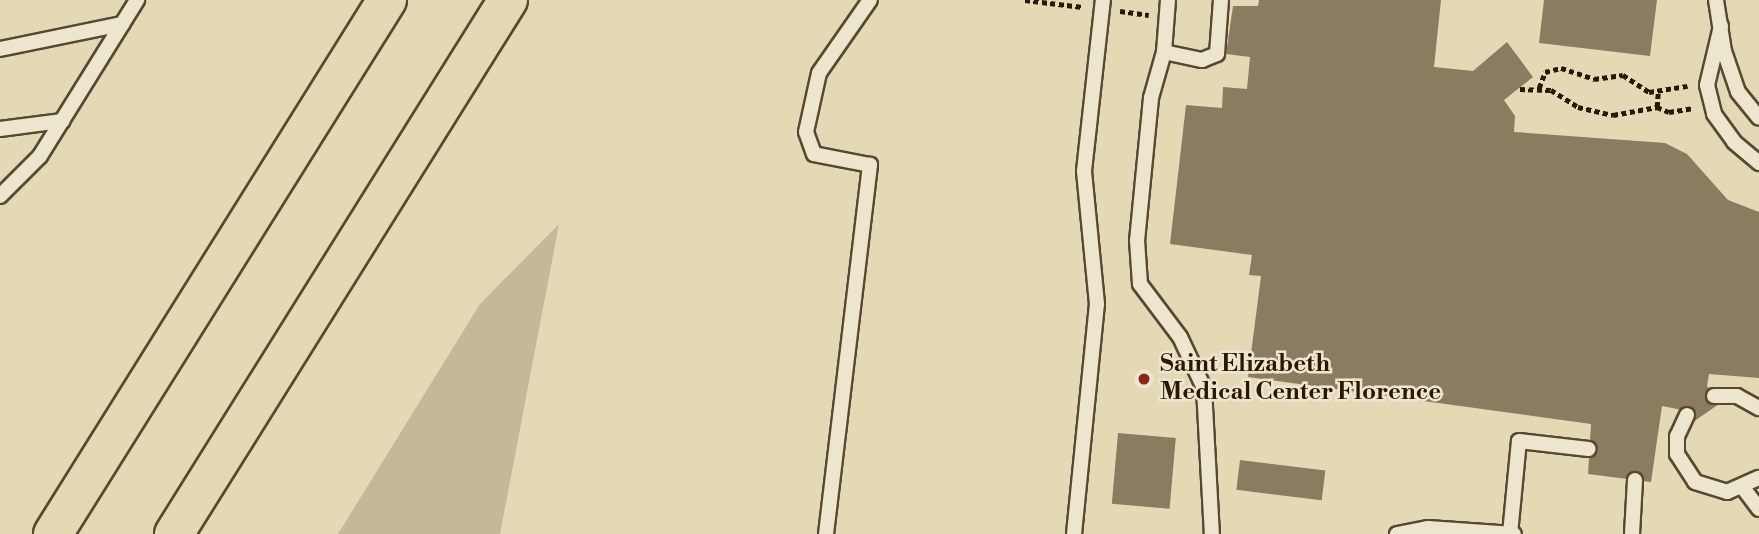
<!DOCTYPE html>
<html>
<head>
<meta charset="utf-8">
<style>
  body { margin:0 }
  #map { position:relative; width:1759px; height:534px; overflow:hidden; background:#e4d9b5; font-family:"Libre Bodoni",serif }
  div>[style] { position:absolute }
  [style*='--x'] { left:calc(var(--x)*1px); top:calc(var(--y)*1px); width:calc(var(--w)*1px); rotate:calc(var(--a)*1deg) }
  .green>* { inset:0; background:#c5b897 }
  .building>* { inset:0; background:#8b7c61; transform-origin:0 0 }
  .path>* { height:4.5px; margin-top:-2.25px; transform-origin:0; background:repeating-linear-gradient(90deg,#2b1705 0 5px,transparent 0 8.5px) }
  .roads { filter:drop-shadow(2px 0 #594831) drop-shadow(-2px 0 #594831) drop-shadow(0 2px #594831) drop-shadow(0 -2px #594831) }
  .lane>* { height:14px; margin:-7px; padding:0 7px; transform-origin:7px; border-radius:7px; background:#ede6cf }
  .highway>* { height:38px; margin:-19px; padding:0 19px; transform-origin:19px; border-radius:19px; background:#e4d9b5 }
  .dots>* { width:19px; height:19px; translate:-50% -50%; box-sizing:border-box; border:4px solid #ede6cf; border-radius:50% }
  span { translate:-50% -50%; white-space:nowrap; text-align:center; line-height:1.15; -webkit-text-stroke:5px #ede6cf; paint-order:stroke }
  .poi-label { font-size:24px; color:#2b1705; font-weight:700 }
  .left { translate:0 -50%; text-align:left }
</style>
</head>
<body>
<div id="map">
  <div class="green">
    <i style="clip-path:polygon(559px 224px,500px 534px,338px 534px,480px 304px)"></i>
  </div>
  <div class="building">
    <i style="clip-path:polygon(1259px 0,1441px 0,1434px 67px,1473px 71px,1507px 42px,1533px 77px,1504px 100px,1515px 116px,1514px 132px,1665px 143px,1687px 154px,1728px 200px,1759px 212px,1759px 378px,1709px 374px,1707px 386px,1719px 404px,1693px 422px,1682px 410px,1662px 406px,1651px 482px,1588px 474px,1591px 424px,1248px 377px,1261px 276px,1249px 275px,1252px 255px,1170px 244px,1186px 105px,1222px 108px,1223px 87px,1247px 89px,1250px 57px,1226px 54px,1233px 6px,1258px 6px)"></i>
    <i style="clip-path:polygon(1544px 0,1657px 0,1650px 56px,1539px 43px)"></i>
    <i style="left:1118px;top:433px;width:58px;height:71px;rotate:5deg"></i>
    <i style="left:1240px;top:460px;width:86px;height:30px;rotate:7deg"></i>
  </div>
  <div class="path">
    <i style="--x:1025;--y:0;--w:58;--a:6.9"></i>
    <i style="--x:1120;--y:11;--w:29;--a:8"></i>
    <i style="--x:1539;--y:88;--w:17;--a:-69"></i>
    <i style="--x:1545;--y:72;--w:16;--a:-14"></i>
    <i style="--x:1561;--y:68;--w:35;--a:18"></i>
    <i style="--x:1594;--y:79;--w:29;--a:-8"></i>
    <i style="--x:1623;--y:75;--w:31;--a:33"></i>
    <i style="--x:1649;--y:92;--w:39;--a:-9"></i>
    <i style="--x:1520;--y:89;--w:31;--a:2"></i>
    <i style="--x:1551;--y:90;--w:32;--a:32"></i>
    <i style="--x:1578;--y:107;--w:36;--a:13"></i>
    <i style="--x:1613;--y:115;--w:45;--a:-10.3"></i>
    <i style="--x:1657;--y:107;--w:13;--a:23"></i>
    <i style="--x:1669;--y:112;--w:25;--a:-9"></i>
    <i style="--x:1657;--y:107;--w:14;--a:-86"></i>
  </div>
  <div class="roads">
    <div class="lane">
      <i style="--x:1168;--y:0;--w:52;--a:94.4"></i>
      <i style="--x:1164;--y:52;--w:48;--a:105.8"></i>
      <i style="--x:1151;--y:98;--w:143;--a:95.6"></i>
      <i style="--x:1137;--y:240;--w:44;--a:86.1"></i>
      <i style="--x:1140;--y:284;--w:66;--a:53"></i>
      <i style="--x:1180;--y:337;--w:56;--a:64.8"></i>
      <i style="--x:1204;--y:388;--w:146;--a:86.9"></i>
      <i style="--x:1716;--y:0;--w:52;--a:81.1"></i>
      <i style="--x:1724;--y:51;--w:43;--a:71.1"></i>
      <i style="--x:1738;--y:92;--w:33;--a:51"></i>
      <i style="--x:1721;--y:26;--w:61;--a:103.3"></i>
      <i style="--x:1707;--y:85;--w:30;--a:76"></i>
      <i style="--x:1714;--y:114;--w:34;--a:54"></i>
      <i style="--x:1734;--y:142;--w:33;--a:40"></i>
      <i style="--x:0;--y:49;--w:125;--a:-11.6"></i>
      <i style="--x:1164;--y:52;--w:39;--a:12"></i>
      <i style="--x:1202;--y:60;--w:16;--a:-22"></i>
      <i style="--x:1217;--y:54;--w:54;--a:-85.8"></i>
      <i style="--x:0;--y:129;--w:63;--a:-7.4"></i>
      <i style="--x:0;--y:196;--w:57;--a:-45"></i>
      <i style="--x:40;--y:156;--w:184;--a:-58.1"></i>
      <i style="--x:1714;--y:396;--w:23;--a:0"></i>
      <i style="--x:1737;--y:396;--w:25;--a:29"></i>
      <i style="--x:1687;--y:415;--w:23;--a:115"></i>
      <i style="--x:1677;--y:436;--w:18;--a:90"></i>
      <i style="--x:1677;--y:454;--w:33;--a:57"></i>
      <i style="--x:1695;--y:482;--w:34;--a:17"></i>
      <i style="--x:1727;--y:492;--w:35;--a:-24"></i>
      <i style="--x:1744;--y:489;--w:25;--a:53"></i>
      <i style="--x:826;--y:534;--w:372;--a:-83.2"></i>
      <i style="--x:870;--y:165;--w:57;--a:-168.9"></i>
      <i style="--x:814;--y:154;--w:23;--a:-110"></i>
      <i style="--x:806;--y:132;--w:60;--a:-77.6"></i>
      <i style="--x:819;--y:73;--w:89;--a:-55.1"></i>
      <i style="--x:1074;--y:534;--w:231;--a:-84.3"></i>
      <i style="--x:1097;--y:304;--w:134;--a:-95.6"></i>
      <i style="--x:1084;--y:171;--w:172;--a:-83.7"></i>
      <i style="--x:1397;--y:534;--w:32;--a:-11"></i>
      <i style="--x:1428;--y:528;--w:86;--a:4"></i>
      <i style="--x:1510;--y:534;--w:93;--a:-84.5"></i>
      <i style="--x:1519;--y:441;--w:70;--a:6.5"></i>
      <i style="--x:1632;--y:534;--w:54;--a:-86.8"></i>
    </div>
    <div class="highway">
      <i style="--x:53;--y:534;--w:630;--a:-57.98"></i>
      <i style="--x:174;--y:534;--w:630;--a:-57.98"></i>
    </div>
  </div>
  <div class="dots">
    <i style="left:1144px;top:379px;background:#8f2418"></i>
  </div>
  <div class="poi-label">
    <span class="left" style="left:1160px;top:379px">Saint Elizabeth<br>Medical Center Florence</span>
  </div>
</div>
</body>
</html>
